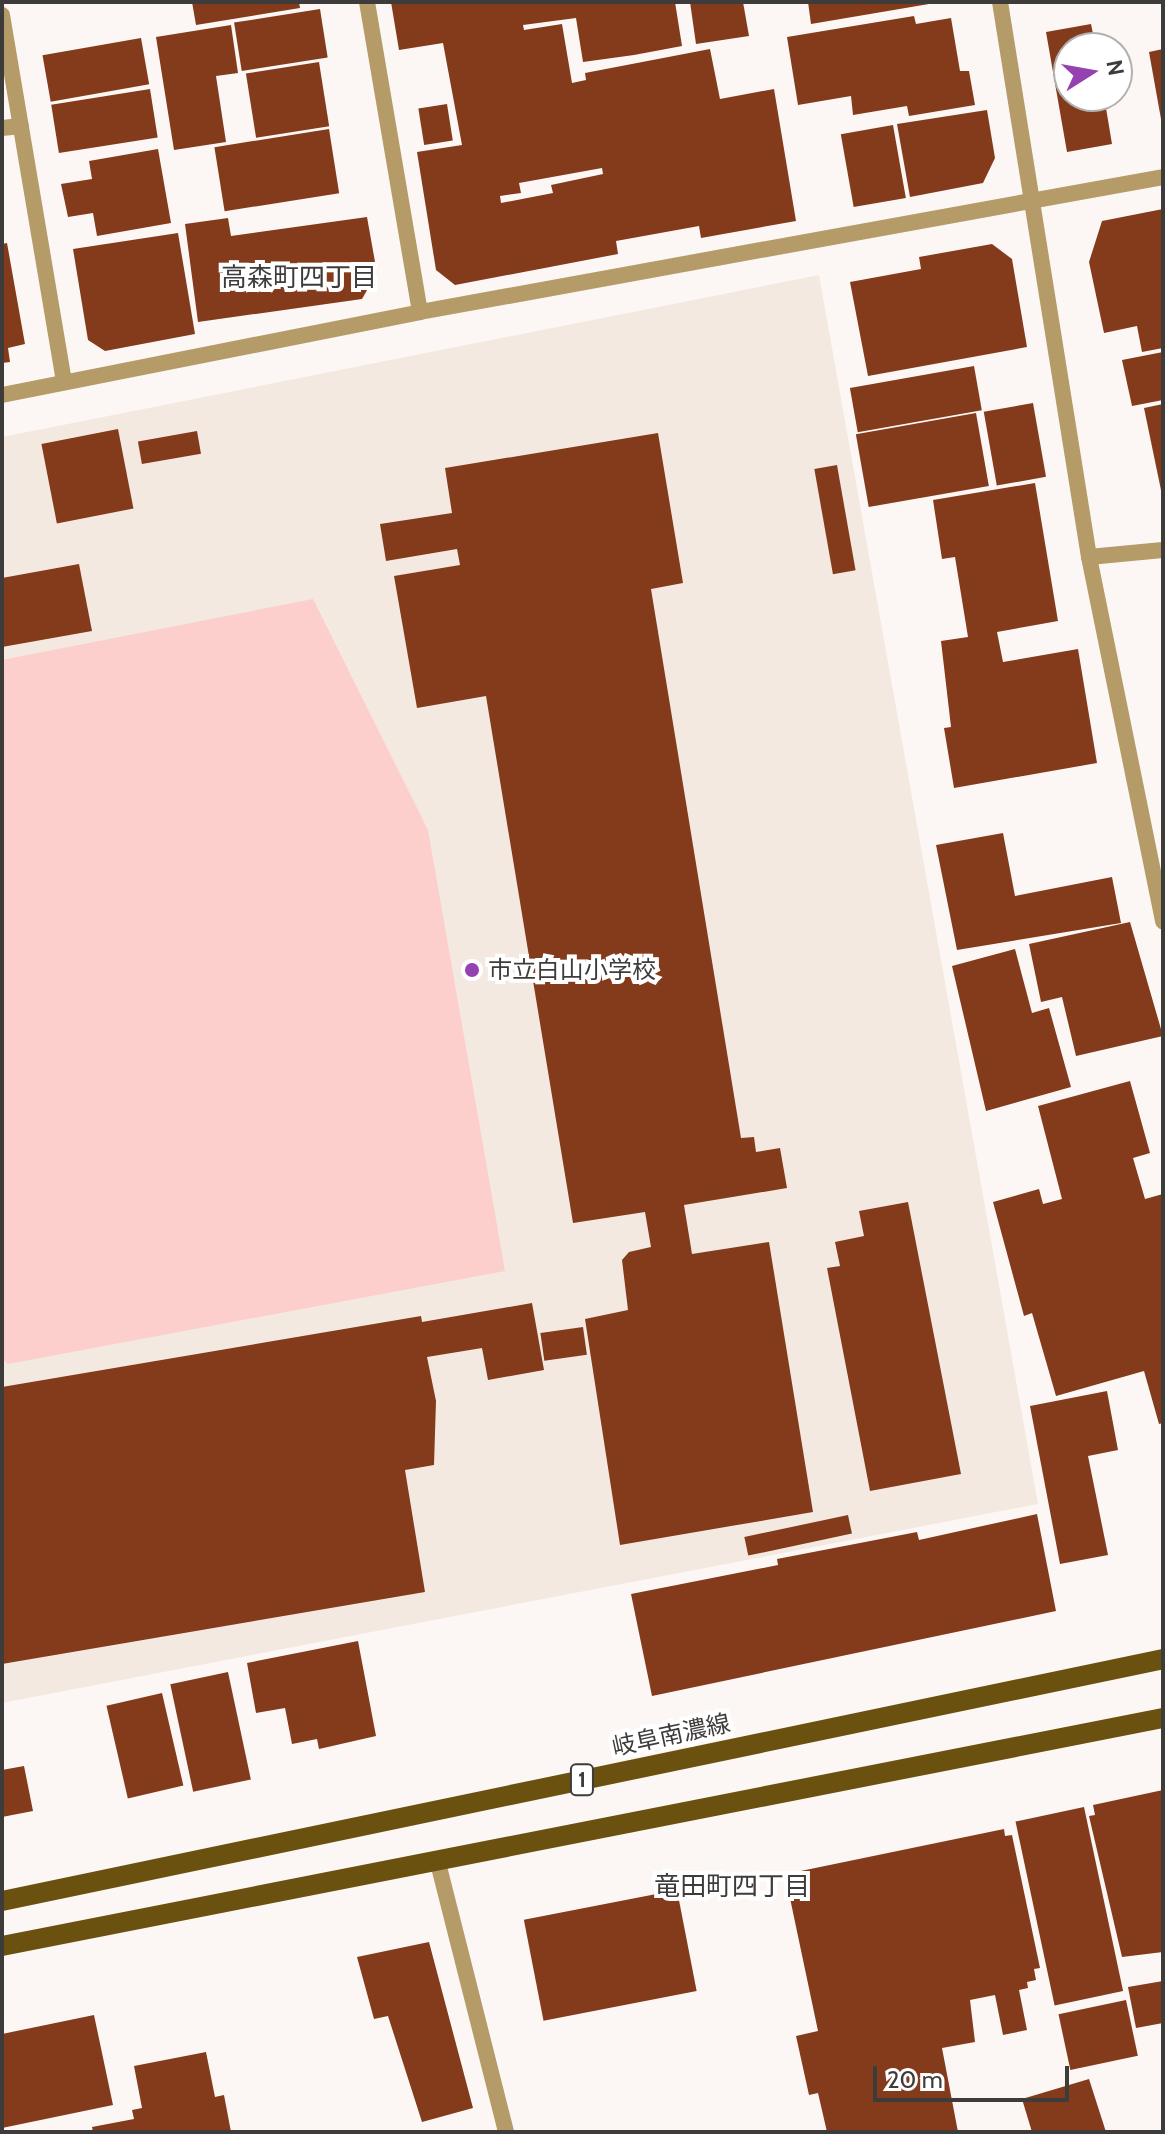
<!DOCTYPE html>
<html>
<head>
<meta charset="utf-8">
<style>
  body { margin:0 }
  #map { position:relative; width:1165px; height:2134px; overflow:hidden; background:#fcf7f4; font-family:Cabin,"Noto Sans JP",sans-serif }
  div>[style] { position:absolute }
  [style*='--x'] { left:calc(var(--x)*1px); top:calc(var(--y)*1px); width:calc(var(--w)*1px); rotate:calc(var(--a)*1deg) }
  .built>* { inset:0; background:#f4e9e1 }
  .green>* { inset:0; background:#fccecc }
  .building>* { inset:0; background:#833b1b; transform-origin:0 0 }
  .lane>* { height:16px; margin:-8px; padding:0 8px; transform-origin:8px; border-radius:8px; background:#b49b67 }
  .street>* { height:16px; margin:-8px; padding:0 8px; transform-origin:8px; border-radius:8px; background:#b49b67 }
  .primary>* { height:20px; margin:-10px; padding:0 10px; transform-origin:10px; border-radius:10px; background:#6b510f }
  .dots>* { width:22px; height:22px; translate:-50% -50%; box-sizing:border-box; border:4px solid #fff; border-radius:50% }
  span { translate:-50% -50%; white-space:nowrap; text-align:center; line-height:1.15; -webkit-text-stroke:8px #fff; paint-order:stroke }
  .shield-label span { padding:2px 6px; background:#fff; border:2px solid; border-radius:6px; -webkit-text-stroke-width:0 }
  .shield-label { font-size:22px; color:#3e3c3b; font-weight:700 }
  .poi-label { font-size:24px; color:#3e3c3b }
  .left { translate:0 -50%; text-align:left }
  .street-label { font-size:24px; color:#3e3c3b }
  .neighbourhood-label { font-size:26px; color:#3e3c3b }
  .frame { position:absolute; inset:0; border:4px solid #3e3c3b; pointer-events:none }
  .north { position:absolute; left:1053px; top:32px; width:80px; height:80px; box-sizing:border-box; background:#fff; border:2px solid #b2b1b1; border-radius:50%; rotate:79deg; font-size:22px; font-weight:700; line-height:32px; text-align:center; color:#3e3c3b }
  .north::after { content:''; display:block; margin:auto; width:28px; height:36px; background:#9541b0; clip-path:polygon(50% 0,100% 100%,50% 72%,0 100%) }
  .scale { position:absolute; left:873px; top:2066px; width:196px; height:36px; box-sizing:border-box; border:4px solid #3e3c3b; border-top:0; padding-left:10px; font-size:24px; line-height:28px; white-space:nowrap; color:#3e3c3b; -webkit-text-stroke:6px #fff; paint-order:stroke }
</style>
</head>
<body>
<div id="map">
  <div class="built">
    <i style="clip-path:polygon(819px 275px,1038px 1504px,2px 1703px,2px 437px)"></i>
  </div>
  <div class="green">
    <i style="clip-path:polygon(313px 599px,428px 830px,505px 1271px,8px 1364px,2px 1359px,2px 660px)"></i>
  </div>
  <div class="building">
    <i style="clip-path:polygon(192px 2px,299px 2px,300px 8px,196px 25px)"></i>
    <i style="clip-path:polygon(evenodd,391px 2px,675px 2px,682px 46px,634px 55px,583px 62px,576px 18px,523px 25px,524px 30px,562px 24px,572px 83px,586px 80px,585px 73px,710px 49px,720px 99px,774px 89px,796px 221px,701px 238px,699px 226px,616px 241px,618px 254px,455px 285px,436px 270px,417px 152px,462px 145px,443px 43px,399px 50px,391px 2px,602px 168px,603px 174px,551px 185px,553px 193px,501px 203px,500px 196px,521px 193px,519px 183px,602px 168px)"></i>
    <i style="clip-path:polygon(690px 2px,743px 2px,749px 36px,696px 44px)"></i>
    <i style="clip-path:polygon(808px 2px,929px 2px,929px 4px,811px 24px)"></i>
    <i style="left:320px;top:9px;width:49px;height:87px;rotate:81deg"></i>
    <i style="clip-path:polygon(914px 16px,916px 24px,951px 18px,960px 71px,969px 71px,975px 105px,909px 116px,907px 106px,853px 115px,851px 96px,798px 105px,787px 37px)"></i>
    <i style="clip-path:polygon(1091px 24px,1096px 48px,1069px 48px,1069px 96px,1104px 96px,1112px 144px,1067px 152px,1046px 32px)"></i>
    <i style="clip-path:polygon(231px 25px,238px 73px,216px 76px,226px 142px,174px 150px,156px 37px)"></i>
    <i style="left:141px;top:38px;width:47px;height:100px;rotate:80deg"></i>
    <i style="clip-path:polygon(1163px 49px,1163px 119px,1161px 119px,1149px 52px)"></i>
    <i style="left:319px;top:62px;width:65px;height:74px;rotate:81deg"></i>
    <i style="left:150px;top:89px;width:49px;height:100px;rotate:81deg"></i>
    <i style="left:447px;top:104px;width:37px;height:29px;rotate:81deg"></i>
    <i style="clip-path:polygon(987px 110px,995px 158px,983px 183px,910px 197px,897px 124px)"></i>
    <i style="left:893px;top:125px;width:74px;height:53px;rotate:80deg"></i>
    <i style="left:329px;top:129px;width:65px;height:116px;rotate:81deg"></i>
    <i style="clip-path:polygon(158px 149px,171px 223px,97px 236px,93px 213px,68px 217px,61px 184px,92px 179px,89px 161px)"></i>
    <i style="clip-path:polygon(1163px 209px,1163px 348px,1142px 352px,1137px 326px,1104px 333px,1089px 262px,1102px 221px)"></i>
    <i style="clip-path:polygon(367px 217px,377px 273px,362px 299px,198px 322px,185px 224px,228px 218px,231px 236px)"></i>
    <i style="clip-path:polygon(178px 233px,195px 334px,105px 351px,88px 340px,73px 249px)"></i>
    <i style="clip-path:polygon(7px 243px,25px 344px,8px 348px,10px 362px,2px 363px,2px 244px)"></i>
    <i style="clip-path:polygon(992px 244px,1012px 259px,1027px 347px,868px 376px,850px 282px,921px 269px,919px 257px)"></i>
    <i style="clip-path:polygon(1163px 352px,1163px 400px,1132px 406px,1122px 360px)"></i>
    <i style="left:974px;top:366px;width:45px;height:126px;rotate:80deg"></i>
    <i style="left:1033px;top:403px;width:75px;height:50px;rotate:80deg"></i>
    <i style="clip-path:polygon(1163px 404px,1163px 495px,1162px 495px,1144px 408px)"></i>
    <i style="left:976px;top:413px;width:74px;height:122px;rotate:80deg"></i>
    <i style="left:118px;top:429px;width:81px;height:78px;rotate:79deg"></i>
    <i style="left:197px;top:431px;width:23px;height:60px;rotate:80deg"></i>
    <i style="clip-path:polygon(658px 433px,683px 583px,651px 589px,741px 1138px,754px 1137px,756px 1152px,780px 1148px,787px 1188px,684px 1205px,692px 1254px,769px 1242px,813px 1512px,620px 1545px,585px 1319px,628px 1310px,622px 1260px,629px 1252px,651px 1247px,645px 1212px,573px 1223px,486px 696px,417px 708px,394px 576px,460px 565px,457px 549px,386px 561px,380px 524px,452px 513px,445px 468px)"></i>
    <i style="left:837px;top:465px;width:107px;height:23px;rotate:80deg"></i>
    <i style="clip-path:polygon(1035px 483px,1058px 621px,997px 632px,1003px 662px,1078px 649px,1097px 763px,954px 788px,944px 728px,951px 727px,941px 641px,968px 637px,955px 557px,942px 559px,933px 500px)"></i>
    <i style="clip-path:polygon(79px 564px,92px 631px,2px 647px,2px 578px)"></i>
    <i style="clip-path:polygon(1003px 833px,1015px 896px,1112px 877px,1121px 923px,957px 950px,936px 845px)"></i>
    <i style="clip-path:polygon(1130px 922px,1163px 1036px,1076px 1056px,1062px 997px,1041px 1002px,1029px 944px)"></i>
    <i style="clip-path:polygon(1015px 949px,1032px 1013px,1049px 1008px,1071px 1087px,986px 1111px,952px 966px)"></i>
    <i style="clip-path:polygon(1130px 1081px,1150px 1153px,1133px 1158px,1145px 1199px,1163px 1194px,1163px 1423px,1159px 1424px,1144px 1371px,1056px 1396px,1032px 1313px,1024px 1316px,993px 1202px,1039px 1189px,1043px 1204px,1062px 1199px,1038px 1106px)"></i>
    <i style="clip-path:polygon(908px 1202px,961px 1474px,870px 1491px,827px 1268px,840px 1266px,835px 1242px,864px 1236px,859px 1211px)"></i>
    <i style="clip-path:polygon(532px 1303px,544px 1370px,488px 1380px,482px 1348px,427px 1357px,436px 1401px,434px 1465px,405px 1470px,425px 1592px,2px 1664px,2px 1387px,421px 1316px,422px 1322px)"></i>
    <i style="left:583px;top:1327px;width:28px;height:43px;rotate:82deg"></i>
    <i style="clip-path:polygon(1107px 1391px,1118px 1450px,1088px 1456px,1108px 1555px,1060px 1564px,1030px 1406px)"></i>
    <i style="clip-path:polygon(1037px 1514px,1056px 1611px,652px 1696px,631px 1594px,778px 1565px,777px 1559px,917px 1532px,919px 1540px)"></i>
    <i style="left:848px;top:1515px;width:19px;height:106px;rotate:78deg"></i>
    <i style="clip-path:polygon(358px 1641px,376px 1736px,319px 1749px,317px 1739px,292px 1744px,285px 1708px,256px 1713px,247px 1663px)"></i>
    <i style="left:228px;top:1672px;width:110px;height:59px;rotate:78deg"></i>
    <i style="left:162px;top:1693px;width:95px;height:57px;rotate:77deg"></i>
    <i style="clip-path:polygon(24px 1766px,33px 1811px,2px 1817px,2px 1770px)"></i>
    <i style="clip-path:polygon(1163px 1790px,1163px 1952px,1122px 1957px,1089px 1816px,1095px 1815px,1093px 1805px)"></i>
    <i style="left:1084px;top:1807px;width:188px;height:70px;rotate:78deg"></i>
    <i style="clip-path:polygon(1004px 1829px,1005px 1836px,1012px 1835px,1040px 1968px,1034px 1969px,1036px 1980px,1027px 1982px,1028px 1988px,1019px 1990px,1027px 2030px,1003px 2035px,995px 1995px,970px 2000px,975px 2042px,942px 2048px,958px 2132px,827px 2132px,818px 2093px,809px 2095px,796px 2036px,818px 2031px,787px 1884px,793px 1881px,791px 1873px)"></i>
    <i style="left:677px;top:1890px;width:103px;height:156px;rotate:79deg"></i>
    <i style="clip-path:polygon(429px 1942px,473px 2108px,422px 2122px,388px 2016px,374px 2019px,357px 1957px)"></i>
    <i style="clip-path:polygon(1163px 1981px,1163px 2023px,1136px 2028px,1128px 1987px)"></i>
    <i style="left:1126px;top:2000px;width:57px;height:69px;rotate:78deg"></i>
    <i style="clip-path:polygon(94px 2015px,113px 2105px,2px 2128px,2px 2034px)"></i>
    <i style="clip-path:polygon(206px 2052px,215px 2097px,224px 2095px,231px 2132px,93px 2132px,92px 2127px,134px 2119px,132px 2110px,142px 2108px,134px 2066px)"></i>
    <i style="clip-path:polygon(1089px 2079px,1106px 2132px,1032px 2132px,1022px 2099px)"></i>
  </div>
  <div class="lane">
    <i style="--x:2;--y:128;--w:19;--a:-6"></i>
  </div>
  <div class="street">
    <i style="--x:367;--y:2;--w:314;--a:80.3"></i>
    <i style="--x:1000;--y:2;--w:562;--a:80.89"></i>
    <i style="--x:1089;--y:557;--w:372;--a:78.5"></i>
    <i style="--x:2;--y:15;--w:372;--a:80.4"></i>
    <i style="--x:2;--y:395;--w:426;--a:-11.2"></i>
    <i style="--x:420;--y:312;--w:755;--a:-10.3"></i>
    <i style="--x:1089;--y:557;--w:74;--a:-5.4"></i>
    <i style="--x:437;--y:1859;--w:282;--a:75.8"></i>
  </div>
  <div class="primary">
    <i style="--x:2;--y:1901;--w:1186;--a:-11.77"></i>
    <i style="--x:2;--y:1946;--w:1183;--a:-11.11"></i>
  </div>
  <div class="dots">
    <i style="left:472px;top:970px;background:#9541b0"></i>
  </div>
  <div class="shield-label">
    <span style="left:582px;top:1780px">1</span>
  </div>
  <div class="poi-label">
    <span class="left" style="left:488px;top:970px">市立白山小学校</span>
  </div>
  <div class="street-label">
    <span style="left:671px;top:1735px;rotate:-12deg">岐阜南濃線</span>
  </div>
  <div class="neighbourhood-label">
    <span style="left:299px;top:278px">高森町四丁目</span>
    <span style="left:732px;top:1887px">竜田町四丁目</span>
  </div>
  <div class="frame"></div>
  <div class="north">N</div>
  <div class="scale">20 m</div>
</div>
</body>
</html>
